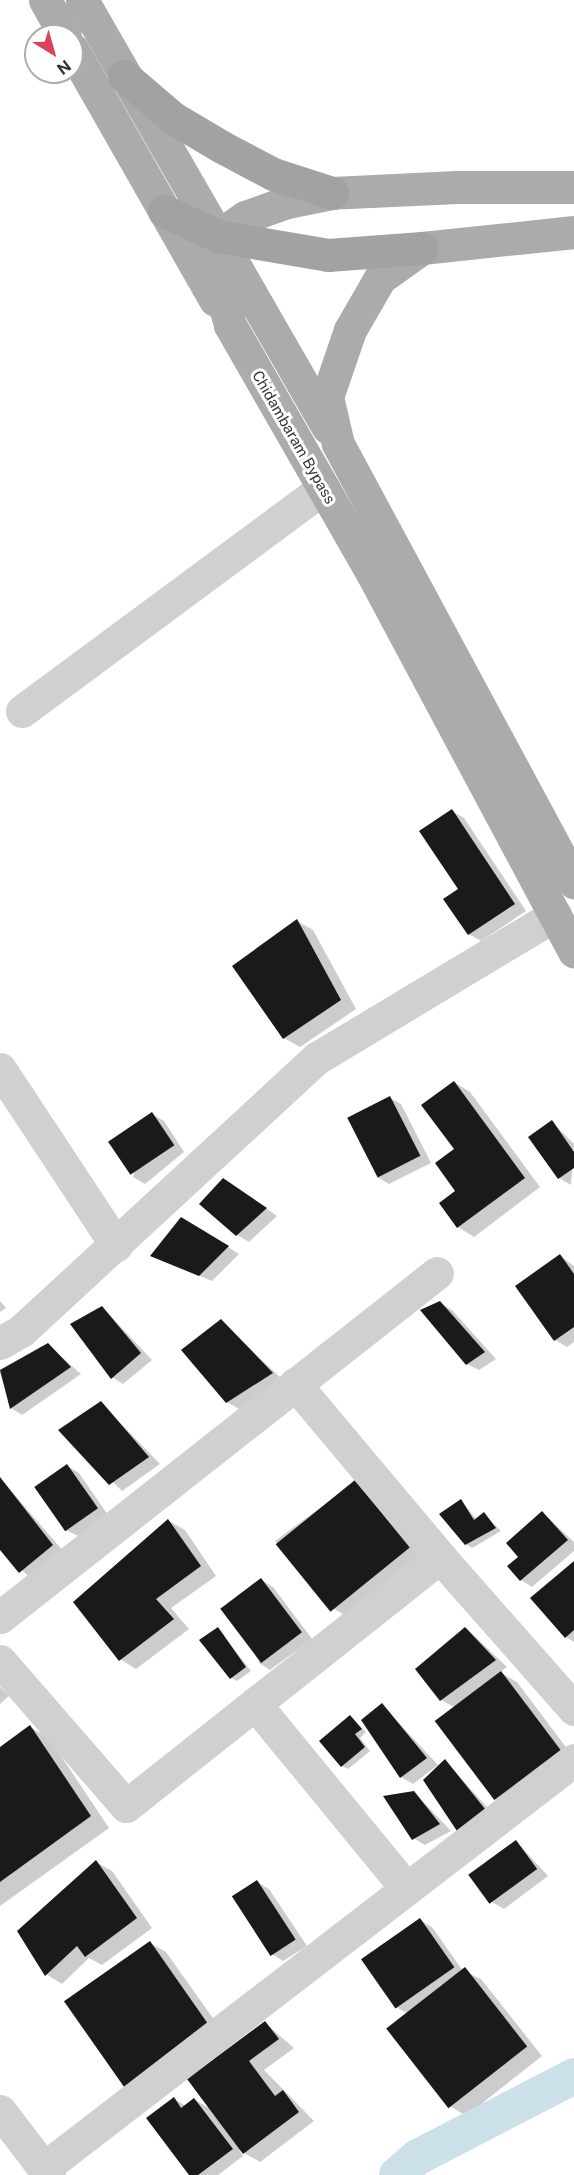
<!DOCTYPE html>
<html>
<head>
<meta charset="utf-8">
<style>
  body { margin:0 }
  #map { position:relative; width:574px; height:2175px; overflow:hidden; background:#fff; font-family:"Public Sans",sans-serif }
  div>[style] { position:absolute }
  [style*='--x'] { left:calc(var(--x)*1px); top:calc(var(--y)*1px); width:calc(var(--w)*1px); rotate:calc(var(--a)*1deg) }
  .shadow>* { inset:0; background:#0003 }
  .canal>* { height:36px; margin:-18px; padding:0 18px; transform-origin:18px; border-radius:18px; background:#cbe0e8 }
  .building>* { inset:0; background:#1a1a1a; transform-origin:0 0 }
  .minor>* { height:33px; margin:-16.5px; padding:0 16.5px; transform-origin:16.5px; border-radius:16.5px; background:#d0d0d0 }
  .primary>* { height:33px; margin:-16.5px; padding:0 16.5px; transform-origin:16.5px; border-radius:16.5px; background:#ababab }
  .trunk>* { height:33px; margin:-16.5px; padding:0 16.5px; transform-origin:16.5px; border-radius:16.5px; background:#a2a2a2 }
  span { translate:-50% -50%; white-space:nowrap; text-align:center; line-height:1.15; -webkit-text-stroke:6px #fff; paint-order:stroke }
  .street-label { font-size:15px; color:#333 }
  .north { position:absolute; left:24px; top:24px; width:60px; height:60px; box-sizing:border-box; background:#fff; border:2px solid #adadad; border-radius:50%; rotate:143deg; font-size:16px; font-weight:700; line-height:24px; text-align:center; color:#333 }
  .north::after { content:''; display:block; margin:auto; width:21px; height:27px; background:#dd425c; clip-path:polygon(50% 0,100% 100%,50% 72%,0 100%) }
</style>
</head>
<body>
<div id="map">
  <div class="shadow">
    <i style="clip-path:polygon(452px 811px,464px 818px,526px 911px,481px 941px,469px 934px)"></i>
    <i style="clip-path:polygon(297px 921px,313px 930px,356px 1009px,300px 1047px,284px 1038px)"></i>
    <i style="clip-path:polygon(454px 1082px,470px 1092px,540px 1187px,474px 1237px,458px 1227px,441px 1204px,458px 1191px)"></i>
    <i style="clip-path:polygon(390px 1098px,401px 1104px,431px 1163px,389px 1184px,377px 1177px)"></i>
    <i style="clip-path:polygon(152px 1114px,164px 1121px,184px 1152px,145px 1184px,133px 1177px)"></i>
    <i style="clip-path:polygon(552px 1122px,574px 1144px,571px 1185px,559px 1178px)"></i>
    <i style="clip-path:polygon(235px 1187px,277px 1216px,249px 1242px,237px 1235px)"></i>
    <i style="clip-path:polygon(193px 1226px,239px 1254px,212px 1281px,152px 1256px)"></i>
    <i style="clip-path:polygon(560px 1256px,574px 1266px,574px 1342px,567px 1347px,555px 1340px)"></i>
    <i style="clip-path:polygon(0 1301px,6px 1308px,0 1312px)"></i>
    <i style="clip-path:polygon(440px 1303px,452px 1310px,496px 1359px,479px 1370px,467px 1364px)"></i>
    <i style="clip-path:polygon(102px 1307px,152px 1360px,123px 1384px,112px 1377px)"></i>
    <i style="clip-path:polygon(221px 1321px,284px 1381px,239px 1409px,227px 1402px)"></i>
    <i style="clip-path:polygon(48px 1345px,81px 1374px,22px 1415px,11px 1408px,0 1372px)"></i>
    <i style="clip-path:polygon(101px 1403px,160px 1464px,122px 1491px,60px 1430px)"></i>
    <i style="clip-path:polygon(67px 1466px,79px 1473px,108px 1515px,78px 1536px,66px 1530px)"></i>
    <i style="clip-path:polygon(0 1478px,64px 1552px,31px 1579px,0 1548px)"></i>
    <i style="clip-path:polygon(355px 1482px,425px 1557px,349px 1618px,333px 1608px,275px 1541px)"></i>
    <i style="clip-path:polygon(461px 1501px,477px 1520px,484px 1514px,501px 1531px,472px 1548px,466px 1544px)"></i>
    <i style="clip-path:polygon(543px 1513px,574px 1542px,574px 1551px,532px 1587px,521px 1580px)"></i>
    <i style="clip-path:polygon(169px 1521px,185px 1530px,216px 1576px,171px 1608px,189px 1629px,136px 1669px,120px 1659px)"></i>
    <i style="clip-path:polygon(574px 1562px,574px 1642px,566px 1637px)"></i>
    <i style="clip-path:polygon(261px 1580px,273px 1587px,312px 1639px,270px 1670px,259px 1663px)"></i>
    <i style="clip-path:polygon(466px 1628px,507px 1667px,500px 1672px,517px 1682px,574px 1758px,511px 1808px,495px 1799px,454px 1707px,441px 1700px)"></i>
    <i style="clip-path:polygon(218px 1629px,251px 1671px,237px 1681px,231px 1678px)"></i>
    <i style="clip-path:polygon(0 1687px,9px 1696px,0 1704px)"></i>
    <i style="clip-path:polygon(382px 1705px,438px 1765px,413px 1784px,401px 1777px)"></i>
    <i style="clip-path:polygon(350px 1717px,366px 1732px,360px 1738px,370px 1751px,348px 1769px,342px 1766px)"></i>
    <i style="clip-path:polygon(30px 1727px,49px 1738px,109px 1828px,0 1906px,0 1749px)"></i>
    <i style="clip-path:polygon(445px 1761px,496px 1817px,470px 1836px)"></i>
    <i style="clip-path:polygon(414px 1792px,451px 1831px,425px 1845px,413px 1838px)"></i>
    <i style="clip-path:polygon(516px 1841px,548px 1876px,504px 1909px,492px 1902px)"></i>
    <i style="clip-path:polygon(96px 1862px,112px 1871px,152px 1928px,102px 1965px,89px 1958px,62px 1984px,46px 1974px)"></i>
    <i style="clip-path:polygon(257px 1882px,269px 1889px,307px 1946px,283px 1961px,272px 1954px,234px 1897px)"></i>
    <i style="clip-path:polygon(420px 1920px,432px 1927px,463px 1971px,481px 1979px,542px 2056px,466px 2116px,450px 2106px,389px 2029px,408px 2014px,396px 2007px,363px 1959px)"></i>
    <i style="clip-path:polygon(150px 1943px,166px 1952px,227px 2038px,144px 2097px)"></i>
    <i style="clip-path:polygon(265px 2023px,294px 2048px,264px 2070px,314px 2121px,260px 2162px,239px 2150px,243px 2156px,218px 2175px,191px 2175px,174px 2099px,186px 2106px,194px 2099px,212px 2110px)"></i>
  </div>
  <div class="canal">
    <i style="--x:397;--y:2175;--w:28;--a:-41"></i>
    <i style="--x:418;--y:2157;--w:176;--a:-27.4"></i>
  </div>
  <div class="building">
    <i style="clip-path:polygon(452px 809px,515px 904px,468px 935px,443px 899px,458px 889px,419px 831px)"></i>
    <i style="clip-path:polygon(297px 919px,341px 1000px,283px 1039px,232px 966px)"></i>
    <i style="clip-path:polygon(454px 1081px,525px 1178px,457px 1228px,439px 1203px,455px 1191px,435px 1163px,454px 1149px,421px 1105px)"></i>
    <i style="left:390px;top:1096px;width:67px;height:48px;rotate:63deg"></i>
    <i style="left:152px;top:1112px;width:40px;height:53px;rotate:56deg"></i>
    <i style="clip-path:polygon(552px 1120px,574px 1152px,574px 1168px,558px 1179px,528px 1137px)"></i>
    <i style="clip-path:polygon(223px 1178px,267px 1208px,236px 1236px,199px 1204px)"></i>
    <i style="clip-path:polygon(181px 1217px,229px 1246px,199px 1276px,150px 1256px)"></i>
    <i style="clip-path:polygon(560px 1254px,574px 1274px,574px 1327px,554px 1341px,515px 1286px)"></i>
    <i style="clip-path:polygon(440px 1301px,485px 1352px,466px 1365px,420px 1310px)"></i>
    <i style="clip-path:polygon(102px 1306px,141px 1353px,111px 1379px,70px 1324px)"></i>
    <i style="clip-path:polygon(221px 1319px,273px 1373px,226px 1403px,181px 1350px)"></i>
    <i style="clip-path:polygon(48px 1343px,71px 1367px,10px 1409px,0 1370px)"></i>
    <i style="clip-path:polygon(101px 1401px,149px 1457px,109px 1485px,58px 1430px)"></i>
    <i style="left:67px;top:1464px;width:54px;height:40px;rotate:55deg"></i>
    <i style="clip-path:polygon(0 1477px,53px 1545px,19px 1573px,0 1550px)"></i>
    <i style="left:355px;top:1480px;width:87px;height:102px;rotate:51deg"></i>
    <i style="clip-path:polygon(461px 1499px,474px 1520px,484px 1512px,496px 1528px,465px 1545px,439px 1514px)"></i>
    <i style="clip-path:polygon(542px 1511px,568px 1540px,520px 1581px,507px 1566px,518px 1557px,506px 1543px)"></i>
    <i style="clip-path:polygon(168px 1519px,201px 1566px,156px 1599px,174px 1619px,119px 1661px,73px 1602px)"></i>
    <i style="clip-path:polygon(574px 1561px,574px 1630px,565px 1638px,530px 1598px)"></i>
    <i style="left:261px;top:1578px;width:68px;height:51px;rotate:53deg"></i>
    <i style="clip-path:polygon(218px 1627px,246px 1667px,230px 1679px,199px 1640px)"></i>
    <i style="clip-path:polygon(465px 1627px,496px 1660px,440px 1701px,415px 1669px)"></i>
    <i style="left:501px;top:1671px;width:99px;height:83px;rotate:53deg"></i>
    <i style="clip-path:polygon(382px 1703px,427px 1758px,400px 1778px,361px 1720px)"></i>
    <i style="clip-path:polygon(350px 1715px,362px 1729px,355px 1734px,365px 1747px,341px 1767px,319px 1741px)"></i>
    <i style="clip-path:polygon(30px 1725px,91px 1816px,0 1882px,0 1747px)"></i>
    <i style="clip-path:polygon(445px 1759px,485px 1809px,457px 1831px,423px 1780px)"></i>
    <i style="clip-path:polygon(414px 1791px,440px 1824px,412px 1840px,383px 1796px)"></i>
    <i style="left:516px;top:1840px;width:36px;height:59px;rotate:54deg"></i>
    <i style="clip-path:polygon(96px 1860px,137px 1918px,85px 1957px,77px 1946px,45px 1976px,17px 1931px)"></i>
    <i style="left:257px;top:1880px;width:71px;height:30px;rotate:57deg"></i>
    <i style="left:420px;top:1918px;width:60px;height:72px;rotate:55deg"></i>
    <i style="left:150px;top:1941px;width:107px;height:105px;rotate:55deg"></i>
    <i style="left:465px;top:1967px;width:101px;height:100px;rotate:52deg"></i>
    <i style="clip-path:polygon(265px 2021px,279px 2039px,249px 2061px,275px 2096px,283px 2090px,299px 2112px,243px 2154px,187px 2079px)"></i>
    <i style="clip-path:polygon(174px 2097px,181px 2108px,194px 2098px,233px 2149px,198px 2175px,189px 2175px,146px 2118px)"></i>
  </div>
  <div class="minor">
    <i style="--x:22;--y:711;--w:375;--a:-36.5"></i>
    <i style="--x:0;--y:1069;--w:211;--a:56.6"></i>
    <i style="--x:0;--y:1343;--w:24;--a:-30"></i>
    <i style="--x:21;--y:1331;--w:403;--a:-42.7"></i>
    <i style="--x:317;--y:1058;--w:278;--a:-31"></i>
    <i style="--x:295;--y:1384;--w:226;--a:50"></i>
    <i style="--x:0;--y:1617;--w:556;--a:-38.21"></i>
    <i style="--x:0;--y:1661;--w:192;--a:49"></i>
    <i style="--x:126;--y:1806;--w:401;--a:-38.4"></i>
    <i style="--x:440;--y:1557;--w:203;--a:48.6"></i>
    <i style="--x:255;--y:1704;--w:239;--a:50.6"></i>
    <i style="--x:0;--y:2111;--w:81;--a:52.6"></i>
    <i style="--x:44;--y:2168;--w:669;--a:-37.59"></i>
  </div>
  <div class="primary">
    <i style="--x:45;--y:0;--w:41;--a:60.9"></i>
    <i style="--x:82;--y:0;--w:493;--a:60.1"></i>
    <i style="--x:72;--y:49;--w:289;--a:60.3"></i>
    <i style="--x:574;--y:187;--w:117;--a:180"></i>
    <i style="--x:457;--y:187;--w:125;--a:177.3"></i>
    <i style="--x:332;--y:193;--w:46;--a:168.7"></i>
    <i style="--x:287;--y:202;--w:45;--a:160.3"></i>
    <i style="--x:245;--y:217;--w:33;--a:145"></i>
    <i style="--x:218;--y:236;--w:33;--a:95"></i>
    <i style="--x:215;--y:269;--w:58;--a:75"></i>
    <i style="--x:230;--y:325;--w:286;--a:60.2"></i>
    <i style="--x:372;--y:573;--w:429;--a:61.9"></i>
    <i style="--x:574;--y:232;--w:153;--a:174"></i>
    <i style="--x:422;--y:248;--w:52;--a:144.5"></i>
    <i style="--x:380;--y:278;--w:60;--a:120"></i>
    <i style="--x:350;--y:330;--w:71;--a:108.9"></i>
    <i style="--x:327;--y:397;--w:48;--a:76.8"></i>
    <i style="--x:338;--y:444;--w:498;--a:61.7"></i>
  </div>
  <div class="trunk">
    <i style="--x:124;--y:76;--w:65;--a:40.6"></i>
    <i style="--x:173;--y:118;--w:57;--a:30.6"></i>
    <i style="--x:222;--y:147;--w:58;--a:27.9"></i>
    <i style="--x:273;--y:174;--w:62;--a:17.9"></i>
    <i style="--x:164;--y:211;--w:60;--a:24.8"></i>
    <i style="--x:218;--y:236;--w:112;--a:9.8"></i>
    <i style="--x:328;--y:255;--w:94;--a:-4.3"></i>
  </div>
  <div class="street-label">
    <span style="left:294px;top:437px;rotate:60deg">Chidambaram Bypass</span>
  </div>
  <div class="north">N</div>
</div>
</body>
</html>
